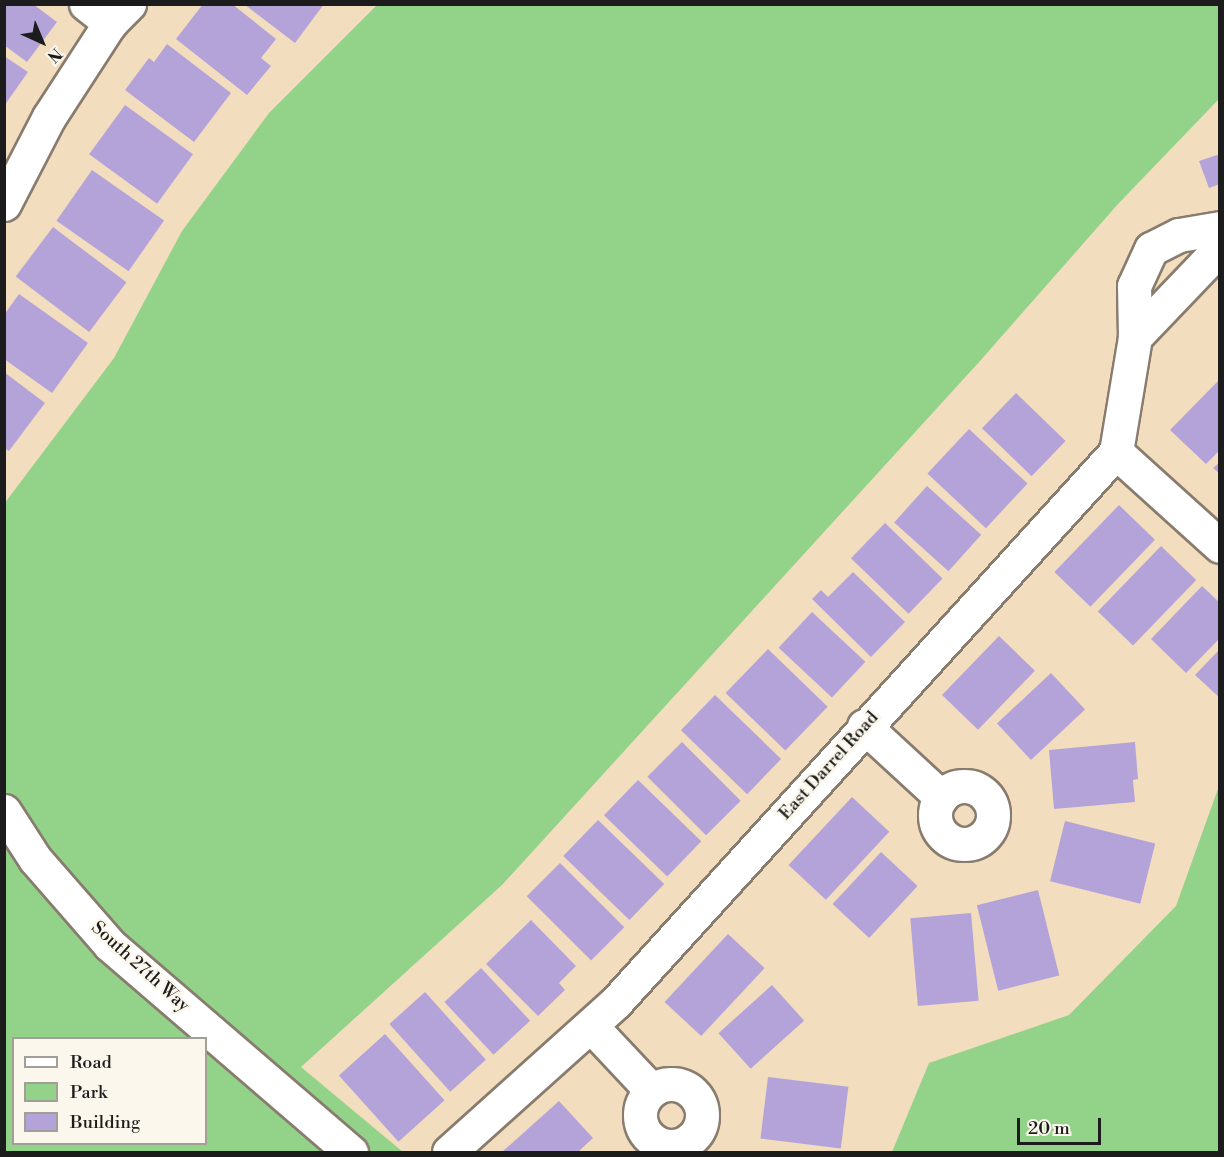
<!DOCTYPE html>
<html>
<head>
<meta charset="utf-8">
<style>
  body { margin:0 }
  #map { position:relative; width:1224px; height:1157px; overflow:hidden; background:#f3ddbf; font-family:"Libre Bodoni",serif }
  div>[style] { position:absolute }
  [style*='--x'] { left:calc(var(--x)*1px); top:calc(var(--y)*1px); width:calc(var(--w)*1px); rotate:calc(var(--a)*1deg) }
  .green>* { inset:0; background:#93d389 }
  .building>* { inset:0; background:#b4a3d9; transform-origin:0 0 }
  .roads { filter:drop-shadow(2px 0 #887c6e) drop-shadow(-2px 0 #887c6e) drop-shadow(0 2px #887c6e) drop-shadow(0 -2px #887c6e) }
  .minor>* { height:33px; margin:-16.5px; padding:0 16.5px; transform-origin:16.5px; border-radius:16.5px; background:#fff }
  .minor>.ring { margin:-16.5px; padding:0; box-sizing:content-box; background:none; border:33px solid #fff; border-radius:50% }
  span { translate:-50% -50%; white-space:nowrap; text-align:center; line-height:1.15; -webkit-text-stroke:5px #fbf7ec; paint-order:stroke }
  .street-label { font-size:18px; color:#1c1c1c }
  .frame { position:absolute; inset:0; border:6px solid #1c1c1c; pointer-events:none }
  .legend { position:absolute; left:12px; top:1037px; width:195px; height:108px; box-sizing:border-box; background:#fbf7ec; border:2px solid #a29f99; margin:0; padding:8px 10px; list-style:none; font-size:18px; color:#1c1c1c }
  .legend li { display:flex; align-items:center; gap:12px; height:30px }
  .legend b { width:30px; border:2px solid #a29f99 }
  .north { position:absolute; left:12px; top:12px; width:60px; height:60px; -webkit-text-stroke:4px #fbf7ec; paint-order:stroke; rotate:136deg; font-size:16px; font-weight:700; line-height:24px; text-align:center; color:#1c1c1c }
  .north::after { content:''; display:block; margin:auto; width:21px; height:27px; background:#1c1c1c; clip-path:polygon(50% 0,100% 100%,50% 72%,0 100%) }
  .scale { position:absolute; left:1017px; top:1118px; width:84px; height:27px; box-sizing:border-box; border:3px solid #1c1c1c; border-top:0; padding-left:8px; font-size:18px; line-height:21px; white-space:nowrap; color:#1c1c1c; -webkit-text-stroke:4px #fbf7ec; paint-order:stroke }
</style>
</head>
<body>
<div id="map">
  <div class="green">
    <i style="clip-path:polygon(evenodd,377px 5px,1219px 5px,1219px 99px,1118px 204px,980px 361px,502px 885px,301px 1067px,403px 1152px,5px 1152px,4px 504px,114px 358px,182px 231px,269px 113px,377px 5px,14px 1038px,206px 1038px,206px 1144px,14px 1144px,14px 1038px)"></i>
    <i style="clip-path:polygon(1219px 786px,1219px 1152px,892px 1152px,929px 1063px,1069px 1015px,1176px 906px)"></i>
  </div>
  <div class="building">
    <i style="clip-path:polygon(4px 4px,33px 4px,57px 22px,27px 62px,4px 45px)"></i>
    <i style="clip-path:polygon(203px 4px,232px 4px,276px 39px,261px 58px,271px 66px,247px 95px,176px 39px)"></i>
    <i style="clip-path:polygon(244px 4px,324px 4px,295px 43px)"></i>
    <i style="clip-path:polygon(167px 44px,231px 93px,194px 142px,125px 90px,149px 58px,154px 62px)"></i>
    <i style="clip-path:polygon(4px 56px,28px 72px,4px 106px)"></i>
    <i style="left:125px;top:105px;width:84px;height:61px;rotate:36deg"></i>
    <i style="clip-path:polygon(1220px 154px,1220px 184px,1209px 188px,1199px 161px)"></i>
    <i style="left:92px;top:170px;width:88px;height:62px;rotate:35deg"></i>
    <i style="left:53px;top:227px;width:92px;height:62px;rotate:37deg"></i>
    <i style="clip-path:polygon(19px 294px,88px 343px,52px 393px,4px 359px,4px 315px)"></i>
    <i style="clip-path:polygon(4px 372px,45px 403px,9px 451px,4px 448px)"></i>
    <i style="clip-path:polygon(1220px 379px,1220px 450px,1206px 464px,1170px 430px)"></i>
    <i style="left:1016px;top:393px;width:69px;height:49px;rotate:44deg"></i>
    <i style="left:969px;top:429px;width:80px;height:61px;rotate:43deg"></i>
    <i style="clip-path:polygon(1220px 462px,1220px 474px,1213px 468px)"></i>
    <i style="left:927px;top:486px;width:73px;height:49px;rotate:42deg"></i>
    <i style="left:1119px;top:505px;width:50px;height:93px;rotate:44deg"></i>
    <i style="left:885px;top:523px;width:80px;height:49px;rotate:44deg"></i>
    <i style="left:1161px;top:546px;width:49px;height:91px;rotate:44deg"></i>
    <i style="clip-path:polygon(853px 572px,905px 622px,871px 657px,812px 599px,821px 590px,828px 597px)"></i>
    <i style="clip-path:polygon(1202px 586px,1220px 603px,1220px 638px,1186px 673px,1151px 639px)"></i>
    <i style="left:812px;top:612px;width:73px;height:49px;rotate:43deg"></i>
    <i style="left:999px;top:636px;width:50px;height:82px;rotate:44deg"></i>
    <i style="left:768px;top:649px;width:83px;height:61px;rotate:44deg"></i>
    <i style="clip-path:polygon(1220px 649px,1220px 698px,1195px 675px)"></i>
    <i style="left:1051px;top:673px;width:50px;height:74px;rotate:47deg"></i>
    <i style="left:715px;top:695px;width:92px;height:49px;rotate:44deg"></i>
    <i style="left:682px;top:742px;width:83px;height:49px;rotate:45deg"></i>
    <i style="clip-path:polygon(1135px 742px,1138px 779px,1133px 780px,1135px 802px,1054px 809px,1049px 750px)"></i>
    <i style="left:638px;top:780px;width:88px;height:49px;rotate:44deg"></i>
    <i style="left:852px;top:797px;width:51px;height:93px;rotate:43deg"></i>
    <i style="left:598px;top:820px;width:92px;height:50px;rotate:44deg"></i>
    <i style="left:1065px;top:821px;width:93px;height:62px;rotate:14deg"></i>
    <i style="left:881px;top:852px;width:50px;height:71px;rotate:43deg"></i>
    <i style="left:560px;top:863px;width:91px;height:47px;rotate:45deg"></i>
    <i style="left:1038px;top:890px;width:88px;height:63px;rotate:76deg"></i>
    <i style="left:971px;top:913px;width:88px;height:61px;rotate:85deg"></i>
    <i style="clip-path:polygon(531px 920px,576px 966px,559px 983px,565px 990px,538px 1016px,486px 964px)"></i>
    <i style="left:728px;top:934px;width:50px;height:93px;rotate:43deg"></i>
    <i style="left:481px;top:968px;width:72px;height:50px;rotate:47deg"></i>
    <i style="left:772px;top:985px;width:48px;height:72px;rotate:48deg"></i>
    <i style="left:425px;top:992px;width:91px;height:48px;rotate:48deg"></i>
    <i style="left:385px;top:1034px;width:89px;height:62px;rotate:48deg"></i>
    <i style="left:768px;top:1077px;width:81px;height:62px;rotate:7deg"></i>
    <i style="clip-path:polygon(559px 1101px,593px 1138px,578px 1152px,502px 1152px)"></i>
  </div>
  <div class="roads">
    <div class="minor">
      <i style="--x:86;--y:4;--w:31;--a:38"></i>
      <i style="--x:4;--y:204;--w:98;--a:-62.7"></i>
      <i style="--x:49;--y:117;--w:112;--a:-57"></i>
      <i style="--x:110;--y:23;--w:27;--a:-45"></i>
      <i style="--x:1135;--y:337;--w:123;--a:-46.3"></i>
      <i style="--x:1116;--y:452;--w:140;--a:42.1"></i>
      <i style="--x:864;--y:726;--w:105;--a:42.7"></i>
      <i class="ring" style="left:935px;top:786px;width:25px;height:25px"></i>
      <i style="--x:4;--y:811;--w:57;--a:57.1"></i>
      <i style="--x:35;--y:859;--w:114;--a:48.9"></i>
      <i style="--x:110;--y:945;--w:318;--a:40.7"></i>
      <i style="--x:591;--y:1026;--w:88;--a:46.8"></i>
      <i class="ring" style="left:640px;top:1084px;width:29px;height:29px"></i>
      <i style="--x:449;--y:1152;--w:224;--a:-41.9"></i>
      <i style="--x:616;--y:1002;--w:743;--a:-47.73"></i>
      <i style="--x:1116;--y:452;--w:117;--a:-80.6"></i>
      <i style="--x:1135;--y:337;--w:51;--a:-91.1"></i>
      <i style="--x:1134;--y:286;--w:41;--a:-65.3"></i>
      <i style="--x:1151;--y:249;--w:31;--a:-27"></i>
      <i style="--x:1179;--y:235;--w:42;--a:-9.7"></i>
    </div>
  </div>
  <div class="street-label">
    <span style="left:829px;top:766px;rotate:-48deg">East Darrel Road</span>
    <span style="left:140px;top:967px;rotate:42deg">South 27th Way</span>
  </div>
  <div class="frame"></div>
  <ul class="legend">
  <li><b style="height:8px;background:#fff"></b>Road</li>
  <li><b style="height:16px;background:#93d389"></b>Park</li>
  <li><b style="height:16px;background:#b4a3d9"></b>Building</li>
  </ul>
  <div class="north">N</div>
  <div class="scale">20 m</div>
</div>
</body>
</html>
